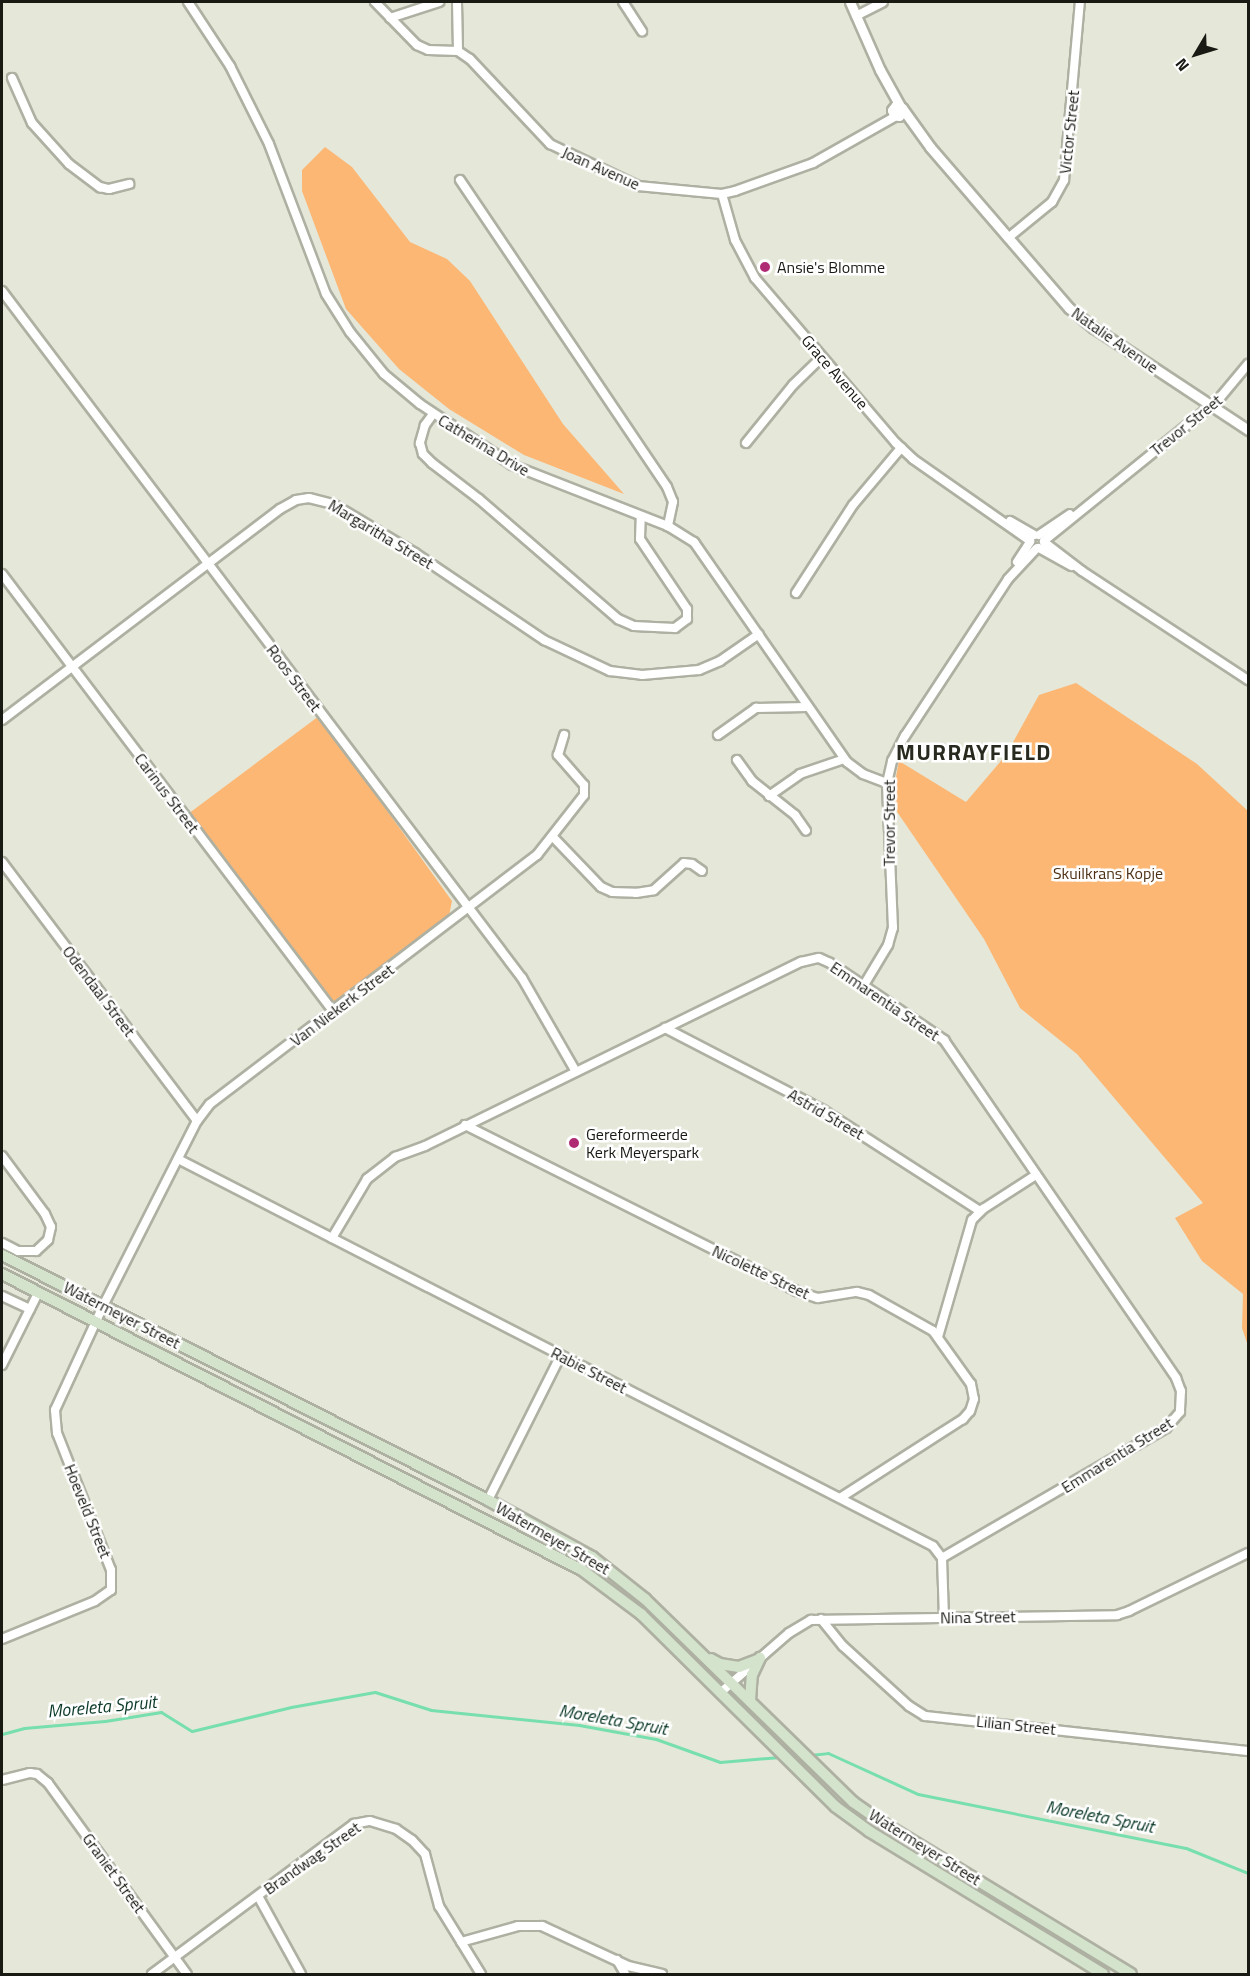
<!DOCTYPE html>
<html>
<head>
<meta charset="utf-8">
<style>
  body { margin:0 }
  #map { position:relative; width:1250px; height:1976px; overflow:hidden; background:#e5e7d8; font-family:"Titillium Web",sans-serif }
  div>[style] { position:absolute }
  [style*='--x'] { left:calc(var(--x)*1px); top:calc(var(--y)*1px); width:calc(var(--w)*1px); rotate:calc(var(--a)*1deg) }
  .green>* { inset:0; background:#fcb774 }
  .stream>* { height:3px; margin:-1.5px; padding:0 1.5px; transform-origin:1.5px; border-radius:1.5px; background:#77dfad }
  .roads { filter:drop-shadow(2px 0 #aeb0a2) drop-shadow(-2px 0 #aeb0a2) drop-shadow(0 2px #aeb0a2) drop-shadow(0 -2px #aeb0a2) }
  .minor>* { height:8px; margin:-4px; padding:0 4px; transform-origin:4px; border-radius:4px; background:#fff }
  .tertiary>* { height:9px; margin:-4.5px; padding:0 4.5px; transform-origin:4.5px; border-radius:4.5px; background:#fff }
  .secondary>* { height:10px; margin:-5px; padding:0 5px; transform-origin:5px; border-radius:5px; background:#d3e3cc }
  .dots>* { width:16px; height:16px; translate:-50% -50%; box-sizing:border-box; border:3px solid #fff; border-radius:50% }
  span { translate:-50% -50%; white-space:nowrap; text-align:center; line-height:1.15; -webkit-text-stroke:5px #fff; paint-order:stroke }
  .street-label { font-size:16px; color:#191a14 }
  .poi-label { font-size:16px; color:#191a14 }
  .left { translate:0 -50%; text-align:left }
  .park-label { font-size:16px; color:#4e3114 }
  .water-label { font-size:18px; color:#0a3926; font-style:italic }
  .district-label { font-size:22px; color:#292a1f; font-weight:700; letter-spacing:1.5px }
  .frame { position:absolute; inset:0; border:3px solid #191a14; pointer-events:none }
  .north { position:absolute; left:1166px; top:24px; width:60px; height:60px; -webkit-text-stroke:4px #fff; paint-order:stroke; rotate:232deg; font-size:16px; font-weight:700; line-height:24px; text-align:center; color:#191a14 }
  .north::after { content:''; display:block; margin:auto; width:21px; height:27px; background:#191a14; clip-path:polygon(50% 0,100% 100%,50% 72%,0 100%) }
</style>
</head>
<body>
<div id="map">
  <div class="green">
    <i style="clip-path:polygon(325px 147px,352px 167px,410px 242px,447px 259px,470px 281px,563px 424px,624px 494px,524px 455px,449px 409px,399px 369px,346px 309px,302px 191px,302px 170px)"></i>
    <i style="clip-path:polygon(1076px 683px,1197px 764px,1248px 811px,1248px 1346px,1242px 1328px,1243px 1294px,1202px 1261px,1175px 1218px,1203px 1203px,1077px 1054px,1020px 1008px,984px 939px,891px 803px,899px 761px,966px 802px,1006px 755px,1039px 695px)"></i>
    <i style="clip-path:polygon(319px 716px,452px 901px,449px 916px,332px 1006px,188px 814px)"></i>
  </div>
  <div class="stream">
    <i style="--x:2;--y:1734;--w:23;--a:-15"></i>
    <i style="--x:24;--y:1728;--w:81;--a:-4.9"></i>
    <i style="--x:105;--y:1721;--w:57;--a:-9.1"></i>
    <i style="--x:161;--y:1712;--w:36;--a:32"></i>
    <i style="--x:192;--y:1731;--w:102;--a:-13.6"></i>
    <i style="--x:291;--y:1707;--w:85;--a:-10.1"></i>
    <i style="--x:375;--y:1692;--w:59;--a:17.8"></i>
    <i style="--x:431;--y:1710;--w:149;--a:5.8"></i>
    <i style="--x:579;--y:1725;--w:78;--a:10.3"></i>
    <i style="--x:656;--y:1739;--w:68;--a:19.8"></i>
    <i style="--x:720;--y:1762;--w:60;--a:-4.8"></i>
    <i style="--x:810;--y:1755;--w:18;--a:-6"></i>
    <i style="--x:828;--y:1753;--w:99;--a:24.5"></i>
    <i style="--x:918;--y:1794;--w:273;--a:11.4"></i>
    <i style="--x:1186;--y:1848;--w:67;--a:22"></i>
  </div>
  <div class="roads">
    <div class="minor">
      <i style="--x:188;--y:2;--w:77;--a:56.7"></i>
      <i style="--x:230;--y:66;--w:87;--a:63.4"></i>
      <i style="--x:269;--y:144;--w:160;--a:69.2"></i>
      <i style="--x:326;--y:294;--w:45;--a:57.7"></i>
      <i style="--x:350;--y:332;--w:54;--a:51"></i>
      <i style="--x:384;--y:374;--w:47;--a:39.8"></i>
      <i style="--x:420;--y:404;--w:110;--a:33.5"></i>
      <i style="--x:512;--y:465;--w:168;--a:21.4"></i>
      <i style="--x:668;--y:526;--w:31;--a:32"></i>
      <i style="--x:694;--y:542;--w:268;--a:55.2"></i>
      <i style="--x:847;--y:762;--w:20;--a:37"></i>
      <i style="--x:863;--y:774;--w:26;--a:21"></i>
      <i style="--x:375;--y:2;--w:60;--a:45.7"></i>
      <i style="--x:417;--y:45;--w:12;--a:24"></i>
      <i style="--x:428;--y:50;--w:30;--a:2"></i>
      <i style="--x:458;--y:51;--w:14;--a:34"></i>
      <i style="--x:470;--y:59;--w:117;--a:46.7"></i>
      <i style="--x:550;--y:144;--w:98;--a:25.5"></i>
      <i style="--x:638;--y:186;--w:84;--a:5.4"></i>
      <i style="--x:722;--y:194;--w:13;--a:-13"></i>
      <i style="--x:735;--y:191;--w:83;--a:-19.7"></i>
      <i style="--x:813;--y:163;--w:95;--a:-29.5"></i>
      <i style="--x:457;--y:2;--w:49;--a:88.8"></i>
      <i style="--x:623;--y:2;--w:35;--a:57"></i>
      <i style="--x:856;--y:16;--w:30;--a:-27"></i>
      <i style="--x:390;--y:18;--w:52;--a:-18.1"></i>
      <i style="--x:12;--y:78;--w:49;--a:66"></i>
      <i style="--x:32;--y:123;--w:55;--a:47.9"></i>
      <i style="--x:69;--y:164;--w:39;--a:37"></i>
      <i style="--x:100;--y:187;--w:9;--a:13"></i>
      <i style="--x:109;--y:189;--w:21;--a:-14"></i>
      <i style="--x:460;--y:180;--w:370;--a:56"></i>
      <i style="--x:667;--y:487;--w:16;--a:68"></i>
      <i style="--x:673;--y:502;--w:25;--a:102"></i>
      <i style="--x:722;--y:194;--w:48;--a:74.2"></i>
      <i style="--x:735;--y:240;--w:43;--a:62.2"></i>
      <i style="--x:755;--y:278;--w:217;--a:49.5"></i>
      <i style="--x:896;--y:443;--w:23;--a:43"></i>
      <i style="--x:913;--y:459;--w:143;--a:35"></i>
      <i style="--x:1008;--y:238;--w:57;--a:-39.3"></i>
      <i style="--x:1052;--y:202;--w:25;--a:-61"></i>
      <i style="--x:1064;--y:180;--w:179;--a:-84.9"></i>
      <i style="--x:2;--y:291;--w:862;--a:52.88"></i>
      <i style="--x:522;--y:978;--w:108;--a:60.1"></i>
      <i style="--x:433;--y:414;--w:14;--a:126"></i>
      <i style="--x:425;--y:425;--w:19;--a:106"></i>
      <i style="--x:420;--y:443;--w:11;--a:75"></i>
      <i style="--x:423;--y:454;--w:13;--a:45"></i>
      <i style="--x:432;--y:463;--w:59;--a:37.5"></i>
      <i style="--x:479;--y:499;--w:184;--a:40.8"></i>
      <i style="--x:618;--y:619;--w:17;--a:24"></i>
      <i style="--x:634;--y:626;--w:41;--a:2.8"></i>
      <i style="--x:675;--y:628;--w:15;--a:-37"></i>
      <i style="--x:687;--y:619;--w:10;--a:-90"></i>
      <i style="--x:687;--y:609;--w:84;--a:-123.9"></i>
      <i style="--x:640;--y:539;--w:23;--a:-88"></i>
      <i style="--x:746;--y:443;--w:75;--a:-51"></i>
      <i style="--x:793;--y:385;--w:40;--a:-44"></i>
      <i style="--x:1010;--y:521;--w:28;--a:30"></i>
      <i style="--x:1039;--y:535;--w:37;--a:-34"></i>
      <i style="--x:1044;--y:541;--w:224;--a:-39"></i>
      <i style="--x:1218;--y:400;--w:47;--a:-50.2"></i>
      <i style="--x:1044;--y:542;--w:48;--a:37.3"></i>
      <i style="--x:1082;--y:571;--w:199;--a:33.3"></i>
      <i style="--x:1039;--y:548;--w:37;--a:29"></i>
      <i style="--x:1017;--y:562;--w:24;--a:-57"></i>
      <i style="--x:2;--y:574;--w:548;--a:52.86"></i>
      <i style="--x:796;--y:593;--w:105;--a:-57.1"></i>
      <i style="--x:853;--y:505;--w:75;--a:-49.9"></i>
      <i style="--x:2;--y:720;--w:349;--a:-37.2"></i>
      <i style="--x:280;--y:509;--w:18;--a:-29"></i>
      <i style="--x:296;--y:500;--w:13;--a:-9"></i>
      <i style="--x:309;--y:498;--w:25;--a:14"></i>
      <i style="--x:333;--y:504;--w:96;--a:30.9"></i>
      <i style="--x:415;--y:553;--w:156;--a:34"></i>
      <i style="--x:544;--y:640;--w:73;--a:25.2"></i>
      <i style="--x:610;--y:671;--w:32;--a:7"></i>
      <i style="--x:642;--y:675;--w:57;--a:-5"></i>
      <i style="--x:699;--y:670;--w:23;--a:-23"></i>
      <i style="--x:720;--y:661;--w:47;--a:-34.7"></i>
      <i style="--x:718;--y:735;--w:47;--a:-35.4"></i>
      <i style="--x:756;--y:708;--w:51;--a:-1.1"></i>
      <i style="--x:737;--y:760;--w:26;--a:54"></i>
      <i style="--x:752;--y:781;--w:55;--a:38.3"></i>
      <i style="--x:795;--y:815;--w:19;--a:55"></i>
      <i style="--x:769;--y:796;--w:38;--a:-35"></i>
      <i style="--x:800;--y:774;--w:46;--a:-18.8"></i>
      <i style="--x:553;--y:837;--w:69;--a:46.2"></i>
      <i style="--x:601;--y:887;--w:12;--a:24"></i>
      <i style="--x:612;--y:892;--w:24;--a:2"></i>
      <i style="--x:636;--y:893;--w:18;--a:-9"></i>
      <i style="--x:654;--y:890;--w:40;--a:-42"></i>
      <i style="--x:684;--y:863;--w:8;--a:7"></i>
      <i style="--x:692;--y:864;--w:12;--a:35"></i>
      <i style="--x:2;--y:862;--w:324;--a:53"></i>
      <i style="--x:864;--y:985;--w:47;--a:-59"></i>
      <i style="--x:888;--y:945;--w:18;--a:-74"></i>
      <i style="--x:893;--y:928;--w:145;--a:-92.4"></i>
      <i style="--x:887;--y:783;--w:23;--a:-77"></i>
      <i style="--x:892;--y:761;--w:28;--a:-63"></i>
      <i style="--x:905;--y:736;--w:188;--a:-56.7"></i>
      <i style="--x:1008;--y:579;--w:42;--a:-46.9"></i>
      <i style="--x:665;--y:1028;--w:178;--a:27.4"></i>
      <i style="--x:823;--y:1110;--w:187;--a:32.8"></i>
      <i style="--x:465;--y:1125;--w:370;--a:26.6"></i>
      <i style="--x:796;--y:1291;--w:23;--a:18"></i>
      <i style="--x:818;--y:1298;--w:39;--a:-9"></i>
      <i style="--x:857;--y:1292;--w:12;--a:14"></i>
      <i style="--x:869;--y:1295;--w:73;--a:29.4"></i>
      <i style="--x:933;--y:1331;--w:65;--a:54.4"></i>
      <i style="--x:971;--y:1384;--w:15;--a:79"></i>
      <i style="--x:974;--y:1399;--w:13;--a:108"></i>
      <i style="--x:970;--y:1411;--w:11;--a:131"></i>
      <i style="--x:963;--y:1419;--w:146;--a:147.3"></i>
      <i style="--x:2;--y:1156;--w:72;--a:53.4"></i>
      <i style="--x:45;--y:1214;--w:14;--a:65"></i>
      <i style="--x:51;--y:1227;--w:13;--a:103"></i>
      <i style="--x:48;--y:1240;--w:16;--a:137"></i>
      <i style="--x:36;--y:1251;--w:18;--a:180"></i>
      <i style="--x:18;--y:1251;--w:18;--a:-153"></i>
      <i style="--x:178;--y:1159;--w:848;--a:27.14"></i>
      <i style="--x:933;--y:1546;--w:15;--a:53"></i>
      <i style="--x:942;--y:1558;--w:59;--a:88.1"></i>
      <i style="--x:332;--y:1238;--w:69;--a:-59.3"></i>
      <i style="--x:367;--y:1179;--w:36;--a:-38"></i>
      <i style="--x:395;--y:1157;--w:32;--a:-20"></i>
      <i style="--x:425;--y:1146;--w:419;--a:-26.1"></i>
      <i style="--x:801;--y:962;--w:18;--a:-13"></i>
      <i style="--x:819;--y:958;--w:12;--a:24"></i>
      <i style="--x:830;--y:963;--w:138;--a:34"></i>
      <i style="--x:944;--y:1040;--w:410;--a:55.5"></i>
      <i style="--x:1176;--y:1378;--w:14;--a:69"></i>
      <i style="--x:1181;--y:1391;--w:21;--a:93"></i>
      <i style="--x:1180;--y:1412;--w:21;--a:131"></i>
      <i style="--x:1166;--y:1428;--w:259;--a:149.9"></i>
      <i style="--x:2;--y:1296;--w:31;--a:25"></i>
      <i style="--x:938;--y:1337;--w:122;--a:-73.8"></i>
      <i style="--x:972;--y:1220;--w:16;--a:-45"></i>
      <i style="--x:983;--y:1209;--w:63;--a:-32.7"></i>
      <i style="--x:2;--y:1365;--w:80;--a:-63.4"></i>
      <i style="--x:488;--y:1500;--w:162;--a:-63.3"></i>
      <i style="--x:821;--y:1619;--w:35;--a:51"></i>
      <i style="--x:843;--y:1646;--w:89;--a:42.3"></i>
      <i style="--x:909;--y:1706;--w:19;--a:32"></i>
      <i style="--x:925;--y:1716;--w:325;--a:6.2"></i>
      <i style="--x:2;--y:1639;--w:100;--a:-22.2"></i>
      <i style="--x:95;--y:1601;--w:19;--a:-35"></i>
      <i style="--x:111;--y:1590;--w:20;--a:-90"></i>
      <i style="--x:111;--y:1570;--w:147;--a:-111.5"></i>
      <i style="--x:57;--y:1433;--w:23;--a:-95"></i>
      <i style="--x:55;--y:1410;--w:115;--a:-65.2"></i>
      <i style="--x:103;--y:1306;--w:208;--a:-63.1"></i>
      <i style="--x:197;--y:1121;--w:21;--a:-53"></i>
      <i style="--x:210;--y:1104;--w:411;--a:-37.3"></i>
      <i style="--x:537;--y:855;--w:76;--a:-51.9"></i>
      <i style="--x:584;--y:795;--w:10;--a:-90"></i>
      <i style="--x:584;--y:785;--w:40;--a:-131"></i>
      <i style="--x:558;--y:755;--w:21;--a:-73"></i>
      <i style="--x:720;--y:1693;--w:91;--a:-41"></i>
      <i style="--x:789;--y:1633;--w:26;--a:-31"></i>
      <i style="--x:811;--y:1620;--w:306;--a:-0.9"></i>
      <i style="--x:1117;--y:1615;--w:13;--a:-18"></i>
      <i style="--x:1129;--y:1611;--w:132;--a:-26"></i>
      <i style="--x:2;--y:1780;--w:29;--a:-14"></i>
      <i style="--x:30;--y:1773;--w:7;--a:8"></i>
      <i style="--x:37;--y:1774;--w:14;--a:39"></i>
      <i style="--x:48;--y:1783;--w:236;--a:54"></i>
      <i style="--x:258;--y:1896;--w:89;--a:61.1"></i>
      <i style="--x:461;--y:1942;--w:59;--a:-15.7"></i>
      <i style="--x:518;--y:1926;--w:24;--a:0"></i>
      <i style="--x:542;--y:1926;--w:95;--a:24.9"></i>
      <i style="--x:628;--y:1966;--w:35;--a:13"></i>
      <i style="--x:617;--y:1960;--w:16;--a:60"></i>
      <i style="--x:152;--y:1974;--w:252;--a:-36.6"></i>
      <i style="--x:354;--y:1824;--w:16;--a:-11"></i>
      <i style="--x:370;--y:1821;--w:27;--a:17"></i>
      <i style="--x:396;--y:1829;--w:19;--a:35"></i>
      <i style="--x:412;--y:1840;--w:19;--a:47"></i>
      <i style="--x:425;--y:1854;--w:54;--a:74.9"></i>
      <i style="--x:439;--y:1906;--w:80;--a:58.3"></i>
    </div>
    <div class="tertiary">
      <i style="--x:850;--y:2;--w:74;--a:66.2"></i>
      <i style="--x:880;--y:70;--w:41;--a:60.9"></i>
      <i style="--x:903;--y:110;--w:7;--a:124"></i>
      <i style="--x:899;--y:116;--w:5;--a:-169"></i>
      <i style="--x:894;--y:115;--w:5;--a:-112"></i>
      <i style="--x:892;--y:110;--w:6;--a:-51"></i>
      <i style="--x:896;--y:105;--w:7;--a:27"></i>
      <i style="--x:902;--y:108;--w:48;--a:54.3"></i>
      <i style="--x:930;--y:147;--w:213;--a:49.2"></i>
      <i style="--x:1069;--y:308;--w:32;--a:39"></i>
      <i style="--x:1094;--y:328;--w:185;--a:33.5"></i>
    </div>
    <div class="secondary">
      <i style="--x:2;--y:1255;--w:544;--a:26.75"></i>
      <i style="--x:488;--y:1500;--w:119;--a:28.7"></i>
      <i style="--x:592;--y:1557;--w:68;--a:38.4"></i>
      <i style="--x:645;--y:1599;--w:291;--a:44.3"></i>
      <i style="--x:853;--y:1802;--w:37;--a:35"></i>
      <i style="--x:883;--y:1823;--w:290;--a:31.3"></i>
      <i style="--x:2;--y:1274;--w:651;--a:27.04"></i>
      <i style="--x:582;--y:1570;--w:74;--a:36.7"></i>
      <i style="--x:641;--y:1614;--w:274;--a:44.7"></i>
      <i style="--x:836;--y:1807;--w:41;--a:36"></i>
      <i style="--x:869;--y:1831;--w:274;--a:31.4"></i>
      <i style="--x:711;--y:1659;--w:10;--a:29"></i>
      <i style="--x:720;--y:1664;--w:19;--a:9"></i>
      <i style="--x:739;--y:1667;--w:19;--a:-21"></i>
      <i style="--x:750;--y:1701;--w:26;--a:-86"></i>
      <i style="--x:752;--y:1675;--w:19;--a:-65"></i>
    </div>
  </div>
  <div class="dots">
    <i style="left:765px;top:267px;background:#af2c75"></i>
    <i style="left:574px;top:1143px;background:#af2c75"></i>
  </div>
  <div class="street-label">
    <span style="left:1069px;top:132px;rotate:-84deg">Victor Street</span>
    <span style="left:601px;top:168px;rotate:24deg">Joan Avenue</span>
    <span style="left:1115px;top:340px;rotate:35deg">Natalie Avenue</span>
    <span style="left:835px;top:372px;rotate:49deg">Grace Avenue</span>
    <span style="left:1186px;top:425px;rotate:-39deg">Trevor Street</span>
    <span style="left:484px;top:445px;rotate:31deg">Catherina Drive</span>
    <span style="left:381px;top:534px;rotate:31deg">Margaritha Street</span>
    <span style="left:294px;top:678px;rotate:53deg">Roos Street</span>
    <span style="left:167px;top:793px;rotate:53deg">Carinus Street</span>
    <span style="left:889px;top:823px;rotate:-90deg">Trevor Street</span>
    <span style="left:99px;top:991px;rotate:53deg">Odendaal Street</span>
    <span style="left:885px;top:1001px;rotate:34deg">Emmarentia Street</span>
    <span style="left:342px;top:1005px;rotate:-37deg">Van Niekerk Street</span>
    <span style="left:826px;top:1114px;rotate:30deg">Astrid Street</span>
    <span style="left:761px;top:1272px;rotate:25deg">Nicolette Street</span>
    <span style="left:122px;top:1315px;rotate:27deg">Watermeyer Street</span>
    <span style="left:589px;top:1370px;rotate:27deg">Rabie Street</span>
    <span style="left:1117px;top:1455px;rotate:-32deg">Emmarentia Street</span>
    <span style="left:88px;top:1511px;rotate:68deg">Hoeveld Street</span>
    <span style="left:553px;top:1538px;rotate:30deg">Watermeyer Street</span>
    <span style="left:978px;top:1617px;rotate:-1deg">Nina Street</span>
    <span style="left:1016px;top:1725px;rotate:6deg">Lilian Street</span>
    <span style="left:925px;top:1847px;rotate:32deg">Watermeyer Street</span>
    <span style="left:312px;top:1858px;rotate:-35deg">Brandwag Street</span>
    <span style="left:114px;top:1873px;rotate:54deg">Graniet Street</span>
  </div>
  <div class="poi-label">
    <span class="left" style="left:777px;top:267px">Ansie's Blomme</span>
    <span class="left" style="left:586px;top:1143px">Gereformeerde<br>Kerk Meyerspark</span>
  </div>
  <div class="park-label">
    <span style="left:1108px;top:873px">Skuilkrans Kopje</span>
  </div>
  <div class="water-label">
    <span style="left:102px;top:1707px;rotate:-5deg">Moreleta Spruit</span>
    <span style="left:613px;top:1720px;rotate:10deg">Moreleta Spruit</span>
    <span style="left:1100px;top:1817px;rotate:11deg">Moreleta Spruit</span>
  </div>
  <div class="district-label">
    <span style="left:974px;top:753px">MURRAYFIELD</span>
  </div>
  <div class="frame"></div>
  <div class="north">N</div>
</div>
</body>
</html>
